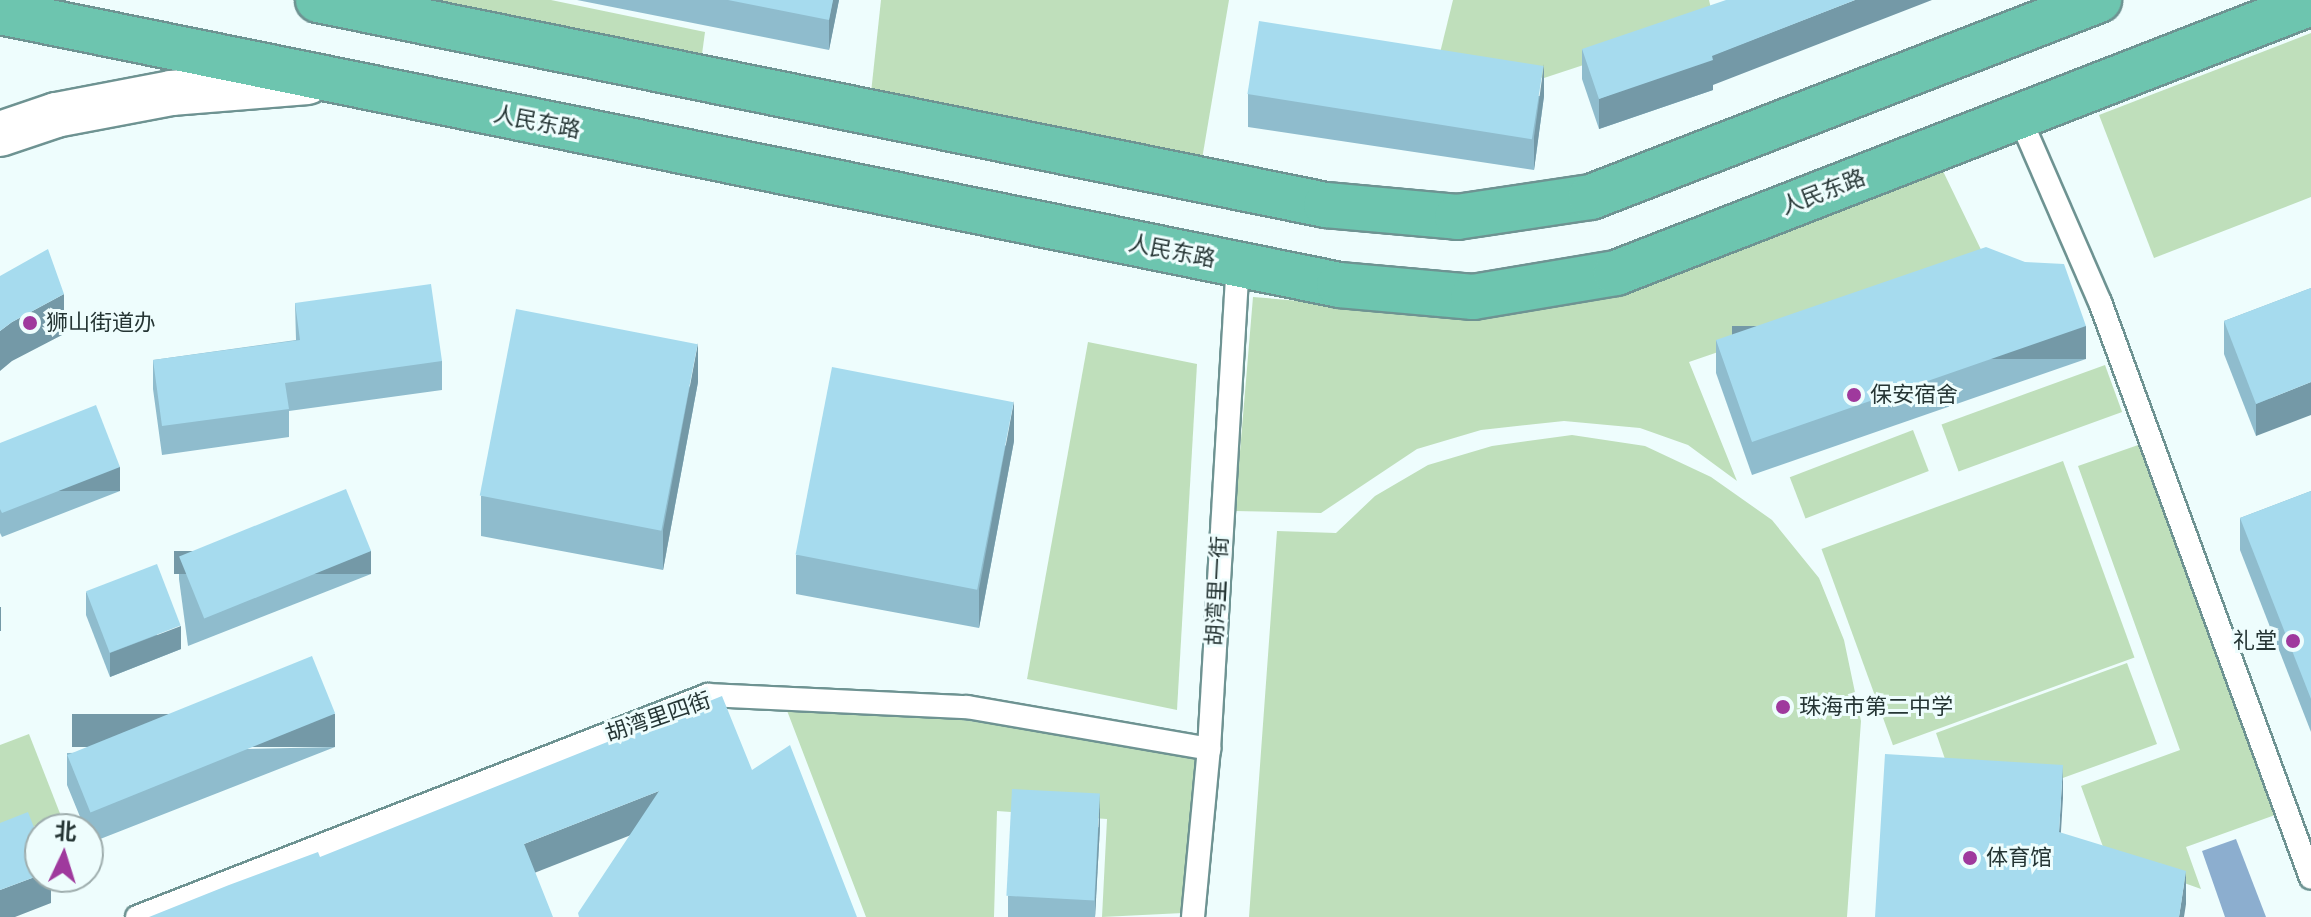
<!DOCTYPE html>
<html>
<head>
<meta charset="utf-8">
<style>
  body { margin:0 }
  #map { position:relative; width:2311px; height:917px; overflow:hidden; background:#eefdfd; font-family:"PT Sans Narrow","Noto Sans SC",sans-serif }
  div>[style] { position:absolute }
  [style*='--x'] { left:calc(var(--x)*1px); top:calc(var(--y)*1px); width:calc(var(--w)*1px); rotate:calc(var(--a)*1deg) }
  .green>* { inset:0; background:#bfdfbb; transform-origin:0 0 }
  .water>* { inset:0; background:#8caecf }
  .roads { filter:drop-shadow(2px 0 #6e9392) drop-shadow(-2px 0 #6e9392) drop-shadow(0 2px #6e9392) drop-shadow(0 -2px #6e9392) }
  .service>* { height:22px; margin:-11px; padding:0 11px; transform-origin:11px; border-radius:11px; background:#fff }
  .tertiary>* { height:44px; margin:-22px; padding:0 22px; transform-origin:22px; border-radius:22px; background:#fff }
  .primary>* { height:44px; margin:-22px; padding:0 22px; transform-origin:22px; border-radius:22px; background:#6dc5af }
  .wall>* { inset:0; background:#8fbccd }
  .shaded-wall>* { inset:0; background:#7499a7; transform-origin:0 0 }
  .building>* { inset:0; background:#a6dbee; transform-origin:0 0 }
  .dots>* { width:22px; height:22px; translate:-50% -50%; box-sizing:border-box; border:4px solid #eefdfd; border-radius:50% }
  span { translate:-50% -50%; white-space:nowrap; text-align:center; line-height:1.15; -webkit-text-stroke:6px #eefdfd; paint-order:stroke }
  .street-label { font-size:22px; color:#253534 }
  .poi-label { font-size:22px; color:#253534 }
  .left { translate:0 -50%; text-align:left }
  .right { translate:-100% -50%; text-align:right }
  .north { position:absolute; left:24px; top:813px; width:80px; height:80px; box-sizing:border-box; background:#eefdfd; border:2px solid #9eadad; border-radius:50%; rotate:4deg; font-size:22px; font-weight:700; line-height:32px; text-align:center; color:#253534 }
  .north::after { content:''; display:block; margin:auto; width:28px; height:36px; background:#9f399d; clip-path:polygon(50% 0,100% 100%,50% 72%,0 100%) }
</style>
</head>
<body>
<div id="map">
  <div class="green">
    <i style="clip-path:polygon(387px 0,551px 0,705px 32px,700px 69px)"></i>
    <i style="clip-path:polygon(881px 0,1229px 0,1201px 165px,870px 102px)"></i>
    <i style="clip-path:polygon(1453px 0,1709px 0,1714px 22px,1544px 78px,1438px 61px)"></i>
    <i style="clip-path:polygon(2311px 33px,2311px 197px,2154px 258px,2099px 115px)"></i>
    <i style="clip-path:polygon(1941px 167px,1986px 260px,1689px 362px,1737px 481px,1688px 445px,1640px 428px,1564px 421px,1481px 430px,1417px 449px,1321px 513px,1235px 511px,1253px 297px,1467px 315px)"></i>
    <i style="clip-path:polygon(1088px 342px,1197px 364px,1177px 710px,1027px 679px)"></i>
    <i style="left:2105px;top:365px;width:50px;height:174px;rotate:70deg"></i>
    <i style="left:1913px;top:430px;width:44px;height:132px;rotate:69deg"></i>
    <i style="clip-path:polygon(1572px 435px,1645px 446px,1711px 477px,1772px 520px,1819px 578px,1844px 640px,1861px 721px,1847px 917px,1249px 917px,1277px 531px,1336px 533px,1375px 496px,1428px 465px,1492px 446px)"></i>
    <i style="clip-path:polygon(2141px 444px,2275px 815px,2186px 847px,2201px 889px,2106px 855px,2081px 786px,2180px 750px,2078px 466px)"></i>
    <i style="left:2063px;top:461px;width:209px;height:257px;rotate:70deg"></i>
    <i style="clip-path:polygon(2127px 663px,2157px 744px,2035px 788px,1954px 785px,1936px 733px)"></i>
    <i style="clip-path:polygon(786px 708px,963px 720px,1202px 755px,1183px 913px,1102px 917px,1107px 819px,997px 811px,994px 917px,866px 917px)"></i>
    <i style="clip-path:polygon(29px 734px,61px 816px,0 840px,0 745px)"></i>
  </div>
  <div class="water">
    <i style="clip-path:polygon(2236px 839px,2266px 917px,2225px 917px,2202px 851px)"></i>
  </div>
  <div class="roads">
    <div class="service">
      <i style="--x:2019;--y:116;--w:203;--a:66.5"></i>
      <i style="--x:2100;--y:302;--w:613;--a:69.88"></i>
      <i style="--x:137;--y:917;--w:613;--a:-21.25"></i>
      <i style="--x:708;--y:695;--w:259;--a:2.7"></i>
      <i style="--x:967;--y:707;--w:246;--a:9.8"></i>
      <i style="--x:1193;--y:917;--w:169;--a:-84.6"></i>
      <i style="--x:1209;--y:749;--w:486;--a:-86.6"></i>
    </div>
    <div class="tertiary">
      <i style="--x:0;--y:134;--w:59;--a:-18.7"></i>
      <i style="--x:56;--y:115;--w:117;--a:-10.8"></i>
      <i style="--x:171;--y:93;--w:137;--a:-4.6"></i>
    </div>
    <div class="primary">
      <i style="--x:318;--y:0;--w:1029;--a:11.5"></i>
      <i style="--x:1326;--y:205;--w:132;--a:5.2"></i>
      <i style="--x:1457;--y:217;--w:135;--a:-8.5"></i>
      <i style="--x:1591;--y:197;--w:545;--a:-21.2"></i>
      <i style="--x:0;--y:12;--w:1367;--a:11.52"></i>
      <i style="--x:1339;--y:285;--w:135;--a:5.1"></i>
      <i style="--x:1473;--y:297;--w:145;--a:-9.5"></i>
      <i style="--x:1616;--y:273;--w:746;--a:-21.23"></i>
    </div>
  </div>
  <div class="wall">
    <i style="clip-path:polygon(577px 0,839px 0,829px 50px)"></i>
    <i style="clip-path:polygon(1582px 49px,1713px 85px,1713px 90px,1599px 129px,1582px 79px)"></i>
    <i style="clip-path:polygon(1248px 94px,1544px 96px,1534px 170px,1248px 127px)"></i>
    <i style="clip-path:polygon(2311px 288px,2256px 436px,2224px 354px,2224px 321px)"></i>
    <i style="clip-path:polygon(295px 303px,442px 361px,442px 390px,289px 411px,289px 437px,162px 455px,153px 389px,153px 360px,296px 340px)"></i>
    <i style="clip-path:polygon(1716px 340px,2086px 359px,1752px 475px,1716px 373px)"></i>
    <i style="clip-path:polygon(698px 382px,663px 570px,481px 536px,481px 496px)"></i>
    <i style="clip-path:polygon(1014px 441px,979px 628px,796px 594px,796px 555px)"></i>
    <i style="clip-path:polygon(0 443px,120px 491px,2px 537px,0 533px)"></i>
    <i style="clip-path:polygon(2311px 491px,2311px 732px,2240px 550px,2240px 518px)"></i>
    <i style="clip-path:polygon(179px 555px,371px 574px,188px 646px,179px 579px)"></i>
    <i style="clip-path:polygon(86px 592px,181px 649px,110px 677px,86px 615px)"></i>
    <i style="clip-path:polygon(335px 747px,90px 843px,88px 838px,88px 829px,85px 829px,67px 785px,67px 753px)"></i>
    <i style="clip-path:polygon(1100px 826px,1095px 917px,1008px 917px,1008px 896px)"></i>
  </div>
  <div class="shaded-wall">
    <i style="clip-path:polygon(833px 0,839px 0,829px 50px,829px 20px)"></i>
    <i style="clip-path:polygon(1855px 0,1932px 0,1713px 85px,1713px 90px,1599px 129px,1599px 99px)"></i>
    <i style="clip-path:polygon(1544px 64px,1544px 96px,1534px 170px,1534px 137px)"></i>
    <i style="clip-path:polygon(64px 294px,64px 334px,12px 361px,0 371px,0 331px,12px 322px)"></i>
    <i style="left:2086px;top:326px;width:33px;height:354px;rotate:90deg"></i>
    <i style="clip-path:polygon(698px 343px,698px 382px,663px 570px,663px 530px)"></i>
    <i style="clip-path:polygon(2311px 382px,2311px 415px,2256px 436px,2256px 404px)"></i>
    <i style="clip-path:polygon(1014px 401px,1014px 441px,979px 628px,979px 589px)"></i>
    <i style="left:120px;top:467px;width:24px;height:127px;rotate:90deg"></i>
    <i style="left:371px;top:551px;width:23px;height:197px;rotate:90deg"></i>
    <i style="left:0;top:607px;width:1px;height:24px"></i>
    <i style="clip-path:polygon(181px 626px,181px 649px,110px 677px,110px 653px)"></i>
    <i style="left:335px;top:714px;width:33px;height:263px;rotate:90deg"></i>
    <i style="clip-path:polygon(2063px 765px,2063px 798px,2059px 864px,2059px 832px)"></i>
    <i style="clip-path:polygon(659px 791px,659px 824px,524px 877px,524px 844px)"></i>
    <i style="clip-path:polygon(1100px 793px,1100px 826px,1095px 917px,1095px 900px)"></i>
    <i style="clip-path:polygon(2186px 871px,2186px 904px,2184px 917px,2179px 917px)"></i>
    <i style="clip-path:polygon(40px 875px,40px 877px,51px 877px,51px 903px,15px 917px,0 917px,0 890px)"></i>
  </div>
  <div class="building">
    <i style="clip-path:polygon(728px 0,833px 0,829px 20px)"></i>
    <i style="clip-path:polygon(1726px 0,1855px 0,1712px 56px,1713px 60px,1599px 99px,1582px 49px)"></i>
    <i style="left:1259px;top:21px;width:288px;height:74px;rotate:9deg"></i>
    <i style="clip-path:polygon(1986px 247px,2025px 262px,2064px 264px,2086px 326px,1752px 442px,1716px 340px)"></i>
    <i style="clip-path:polygon(48px 249px,64px 294px,12px 322px,0 331px,0 276px)"></i>
    <i style="clip-path:polygon(431px 284px,442px 361px,285px 383px,289px 409px,162px 426px,153px 360px,300px 340px,295px 303px)"></i>
    <i style="clip-path:polygon(2311px 288px,2311px 382px,2256px 404px,2224px 321px)"></i>
    <i style="left:516px;top:309px;width:185px;height:190px;rotate:11deg"></i>
    <i style="left:832px;top:367px;width:185px;height:191px;rotate:11deg"></i>
    <i style="clip-path:polygon(96px 405px,120px 467px,2px 513px,0 509px,0 443px)"></i>
    <i style="left:346px;top:489px;width:67px;height:180px;rotate:68deg"></i>
    <i style="clip-path:polygon(2311px 491px,2311px 699px,2240px 518px)"></i>
    <i style="left:157px;top:564px;width:66px;height:76px;rotate:69deg"></i>
    <i style="left:312px;top:656px;width:62px;height:264px;rotate:68deg"></i>
    <i style="clip-path:polygon(722px 696px,752px 770px,790px 745px,857px 917px,579px 917px,578px 913px,659px 791px,524px 844px,553px 917px,149px 917px,229px 885px,318px 852px,320px 857px)"></i>
    <i style="clip-path:polygon(1885px 754px,2063px 765px,2059px 832px,2186px 871px,2179px 917px,1875px 917px)"></i>
    <i style="left:1012px;top:789px;width:88px;height:107px;rotate:3deg"></i>
    <i style="clip-path:polygon(28px 812px,40px 843px,40px 875px,0 890px,0 823px)"></i>
  </div>
  <div class="dots">
    <i style="left:30px;top:323px;background:#9f399d"></i>
    <i style="left:1854px;top:395px;background:#9f399d"></i>
    <i style="left:2293px;top:641px;background:#9f399d"></i>
    <i style="left:1783px;top:707px;background:#9f399d"></i>
    <i style="left:1970px;top:858px;background:#9f399d"></i>
  </div>
  <div class="street-label">
    <span style="left:537px;top:122px;rotate:11deg">人民东路</span>
    <span style="left:1823px;top:192px;rotate:-21deg">人民东路</span>
    <span style="left:1172px;top:251px;rotate:11deg">人民东路</span>
    <span style="left:1217px;top:591px;rotate:-87deg">胡湾里一街</span>
    <span style="left:658px;top:717px;rotate:-19deg">胡湾里四街</span>
  </div>
  <div class="poi-label">
    <span class="left" style="left:46px;top:323px">狮山街道办</span>
    <span class="left" style="left:1870px;top:395px">保安宿舍</span>
    <span class="right" style="left:2277px;top:641px">礼堂</span>
    <span class="left" style="left:1799px;top:707px">珠海市第二中学</span>
    <span class="left" style="left:1986px;top:858px">体育馆</span>
  </div>
  <div class="north">北</div>
</div>
</body>
</html>
